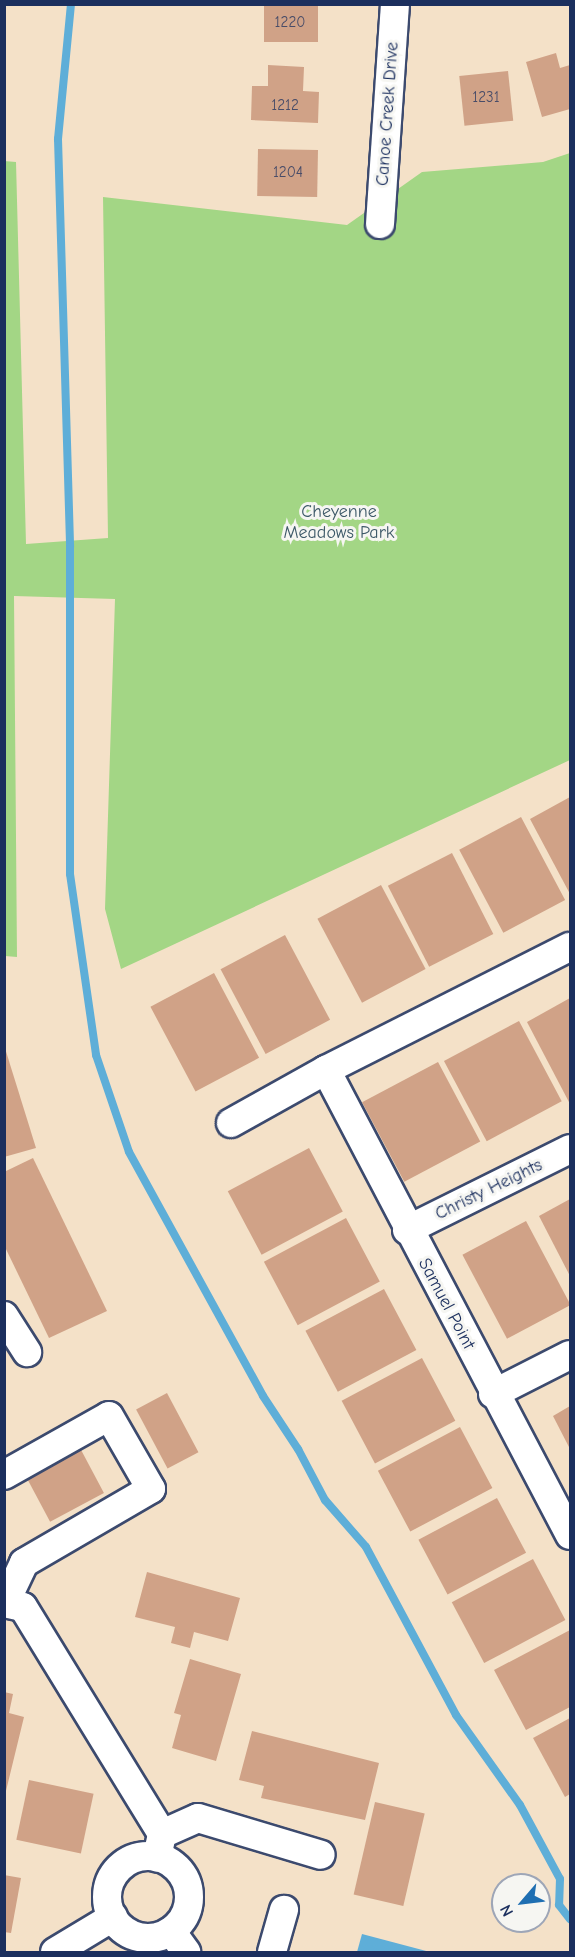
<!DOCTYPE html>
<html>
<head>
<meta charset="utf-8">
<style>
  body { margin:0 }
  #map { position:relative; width:575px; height:1957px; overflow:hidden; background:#f4e1c8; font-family:"Comic Neue",sans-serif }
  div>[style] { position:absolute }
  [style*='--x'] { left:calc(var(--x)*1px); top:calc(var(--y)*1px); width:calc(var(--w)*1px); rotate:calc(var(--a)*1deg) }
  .green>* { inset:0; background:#a3d685 }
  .water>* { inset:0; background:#5eaed8 }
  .stream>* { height:8px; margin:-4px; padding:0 4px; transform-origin:4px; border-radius:4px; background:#5eaed8 }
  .building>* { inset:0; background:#d0a287; transform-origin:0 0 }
  .roads { filter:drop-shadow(2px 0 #3c4a6e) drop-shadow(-2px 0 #3c4a6e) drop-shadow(0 2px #3c4a6e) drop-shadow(0 -2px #3c4a6e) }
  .minor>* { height:28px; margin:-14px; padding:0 14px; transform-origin:14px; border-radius:14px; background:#fff }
  .minor>.ring { margin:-14px; padding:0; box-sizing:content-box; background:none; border:28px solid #fff; border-radius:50% }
  span { translate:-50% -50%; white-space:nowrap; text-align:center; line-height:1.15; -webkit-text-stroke:6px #f6f6f2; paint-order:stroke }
  .number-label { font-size:15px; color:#484c68 }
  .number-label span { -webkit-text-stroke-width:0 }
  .street-label { font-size:18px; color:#1b2f5e }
  .park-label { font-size:18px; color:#3d5968 }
  .frame { position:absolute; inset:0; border:6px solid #1b2f5e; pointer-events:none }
  .north { position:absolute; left:491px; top:1873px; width:60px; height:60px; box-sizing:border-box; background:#f6f6f2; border:2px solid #9ea6b7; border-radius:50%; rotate:242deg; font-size:16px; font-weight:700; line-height:24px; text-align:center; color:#1b2f5e }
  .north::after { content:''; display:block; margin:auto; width:21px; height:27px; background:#1f6fb2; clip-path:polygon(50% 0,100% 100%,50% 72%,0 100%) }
</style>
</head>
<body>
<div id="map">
  <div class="green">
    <i style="clip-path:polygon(570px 153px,570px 760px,121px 969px,105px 909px,115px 599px,14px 596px,17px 957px,5px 956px,4px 161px,16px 162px,26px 544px,108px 538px,103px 197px,347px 225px,422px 172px,543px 162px)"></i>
  </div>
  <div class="water">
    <i style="clip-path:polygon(362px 1934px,430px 1952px,357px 1952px)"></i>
  </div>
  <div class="stream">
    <i style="--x:71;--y:4;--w:136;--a:95.5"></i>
    <i style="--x:58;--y:139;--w:408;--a:88.3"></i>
    <i style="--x:70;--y:547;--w:327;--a:90"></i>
    <i style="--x:70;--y:874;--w:183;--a:81.8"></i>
    <i style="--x:96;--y:1055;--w:102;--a:71.2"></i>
    <i style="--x:129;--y:1152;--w:278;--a:61.2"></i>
    <i style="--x:263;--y:1396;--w:64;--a:56.6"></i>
    <i style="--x:298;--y:1449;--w:58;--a:62.1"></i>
    <i style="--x:325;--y:1500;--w:62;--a:48.9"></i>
    <i style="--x:366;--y:1547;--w:191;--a:61.8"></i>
    <i style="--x:456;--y:1715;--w:110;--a:54.6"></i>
    <i style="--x:520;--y:1805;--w:84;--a:61.6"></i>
    <i style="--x:560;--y:1879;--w:26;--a:92"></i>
    <i style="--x:559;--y:1905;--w:18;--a:52"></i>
  </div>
  <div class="building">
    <i style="left:264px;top:4px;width:54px;height:38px"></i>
    <i style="clip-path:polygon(556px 53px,560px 68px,570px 65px,570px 109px,542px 117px,526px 62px)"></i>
    <i style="clip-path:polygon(268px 65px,304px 67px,303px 91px,319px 92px,318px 123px,251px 120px,252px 86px,268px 86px)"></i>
    <i style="left:508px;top:71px;width:50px;height:49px;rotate:84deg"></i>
    <i style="left:258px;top:149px;width:60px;height:47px;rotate:1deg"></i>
    <i style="clip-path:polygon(570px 797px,570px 894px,530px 819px)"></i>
    <i style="left:521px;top:817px;width:94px;height:70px;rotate:62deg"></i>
    <i style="left:452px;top:853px;width:91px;height:72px;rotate:63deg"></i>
    <i style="left:381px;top:885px;width:95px;height:72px;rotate:62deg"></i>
    <i style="left:285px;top:935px;width:96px;height:73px;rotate:62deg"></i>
    <i style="left:214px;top:973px;width:96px;height:72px;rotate:62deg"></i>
    <i style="clip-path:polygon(570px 998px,570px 1104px,527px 1022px)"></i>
    <i style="left:519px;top:1021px;width:91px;height:85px;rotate:62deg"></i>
    <i style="clip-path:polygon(4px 1045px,36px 1148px,4px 1157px)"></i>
    <i style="left:438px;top:1062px;width:90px;height:86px;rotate:62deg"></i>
    <i style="left:309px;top:1148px;width:72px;height:92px;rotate:62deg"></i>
    <i style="clip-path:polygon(33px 1158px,107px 1311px,49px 1338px,4px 1245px,4px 1172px)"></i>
    <i style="clip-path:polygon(570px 1199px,570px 1276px,539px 1216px)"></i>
    <i style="left:346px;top:1218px;width:72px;height:93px;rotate:62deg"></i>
    <i style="left:526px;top:1221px;width:95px;height:72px;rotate:62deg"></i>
    <i style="left:384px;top:1289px;width:69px;height:89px;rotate:62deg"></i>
    <i style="left:422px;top:1358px;width:71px;height:91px;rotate:62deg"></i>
    <i style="left:167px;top:1393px;width:67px;height:35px;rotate:62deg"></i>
    <i style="clip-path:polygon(570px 1406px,570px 1449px,553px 1416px)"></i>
    <i style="left:460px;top:1427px;width:69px;height:93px;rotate:62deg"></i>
    <i style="left:80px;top:1448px;width:51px;height:61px;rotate:62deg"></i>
    <i style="left:497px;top:1498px;width:62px;height:89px;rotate:62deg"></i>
    <i style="left:533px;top:1559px;width:69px;height:92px;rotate:62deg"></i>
    <i style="clip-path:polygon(147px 1572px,240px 1598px,228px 1641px,194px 1632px,190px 1648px,171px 1643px,175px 1627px,135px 1617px)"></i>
    <i style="clip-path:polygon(570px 1630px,570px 1707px,526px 1730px,494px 1670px)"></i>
    <i style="clip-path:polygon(190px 1659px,241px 1674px,216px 1761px,172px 1748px,181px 1715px,174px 1713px)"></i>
    <i style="clip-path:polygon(4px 1692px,13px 1694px,9px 1713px,24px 1717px,5px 1795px)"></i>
    <i style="clip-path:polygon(570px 1718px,570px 1794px,565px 1797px,533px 1738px)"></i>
    <i style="clip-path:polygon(252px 1731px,379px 1763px,365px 1820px,261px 1798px,264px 1786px,239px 1780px)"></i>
    <i style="left:29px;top:1780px;width:66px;height:61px;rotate:12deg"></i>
    <i style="left:375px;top:1802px;width:51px;height:95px;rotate:13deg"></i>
    <i style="clip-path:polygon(4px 1875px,21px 1878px,11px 1933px,4px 1932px)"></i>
  </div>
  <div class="roads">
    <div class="minor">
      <i style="--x:380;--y:224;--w:221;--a:-86.1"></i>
      <i style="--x:326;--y:1070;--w:525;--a:62.31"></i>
      <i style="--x:231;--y:1123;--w:109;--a:-29.2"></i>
      <i style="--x:326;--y:1070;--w:273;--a:-26.8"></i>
      <i style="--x:407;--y:1230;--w:182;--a:-26.4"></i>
      <i style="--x:4;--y:1316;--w:43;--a:57.4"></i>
      <i style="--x:493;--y:1394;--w:86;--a:-26.9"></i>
      <i style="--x:4;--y:1475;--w:120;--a:-29.3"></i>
      <i style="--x:109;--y:1416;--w:84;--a:60.1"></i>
      <i style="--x:151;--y:1489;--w:147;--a:149.8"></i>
      <i style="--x:24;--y:1563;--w:44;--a:115.4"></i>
      <i style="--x:4;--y:1603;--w:19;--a:12"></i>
      <i style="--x:23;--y:1607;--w:266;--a:58.5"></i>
      <i style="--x:162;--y:1834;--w:24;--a:102"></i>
      <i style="--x:162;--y:1834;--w:39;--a:-24"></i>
      <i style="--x:198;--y:1818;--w:128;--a:16.7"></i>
      <i class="ring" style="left:107px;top:1856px;width:54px;height:54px"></i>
      <i style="--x:171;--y:1931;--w:26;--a:54"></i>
      <i style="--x:55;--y:1952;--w:68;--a:-31.1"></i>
      <i style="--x:272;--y:1952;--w:44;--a:-74.1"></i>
    </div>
  </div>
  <div class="number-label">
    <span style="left:290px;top:23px">1220</span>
    <span style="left:486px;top:98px">1231</span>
    <span style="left:285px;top:106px">1212</span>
    <span style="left:288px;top:173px">1204</span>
  </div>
  <div class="street-label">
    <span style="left:388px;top:114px;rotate:-86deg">Canoe Creek Drive</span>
    <span style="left:489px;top:1190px;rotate:-26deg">Christy Heights</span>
    <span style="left:446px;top:1304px;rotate:62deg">Samuel Point</span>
  </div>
  <div class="park-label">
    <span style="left:339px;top:523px">Cheyenne<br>Meadows Park</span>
  </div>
  <div class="frame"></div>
  <div class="north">N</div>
</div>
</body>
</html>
